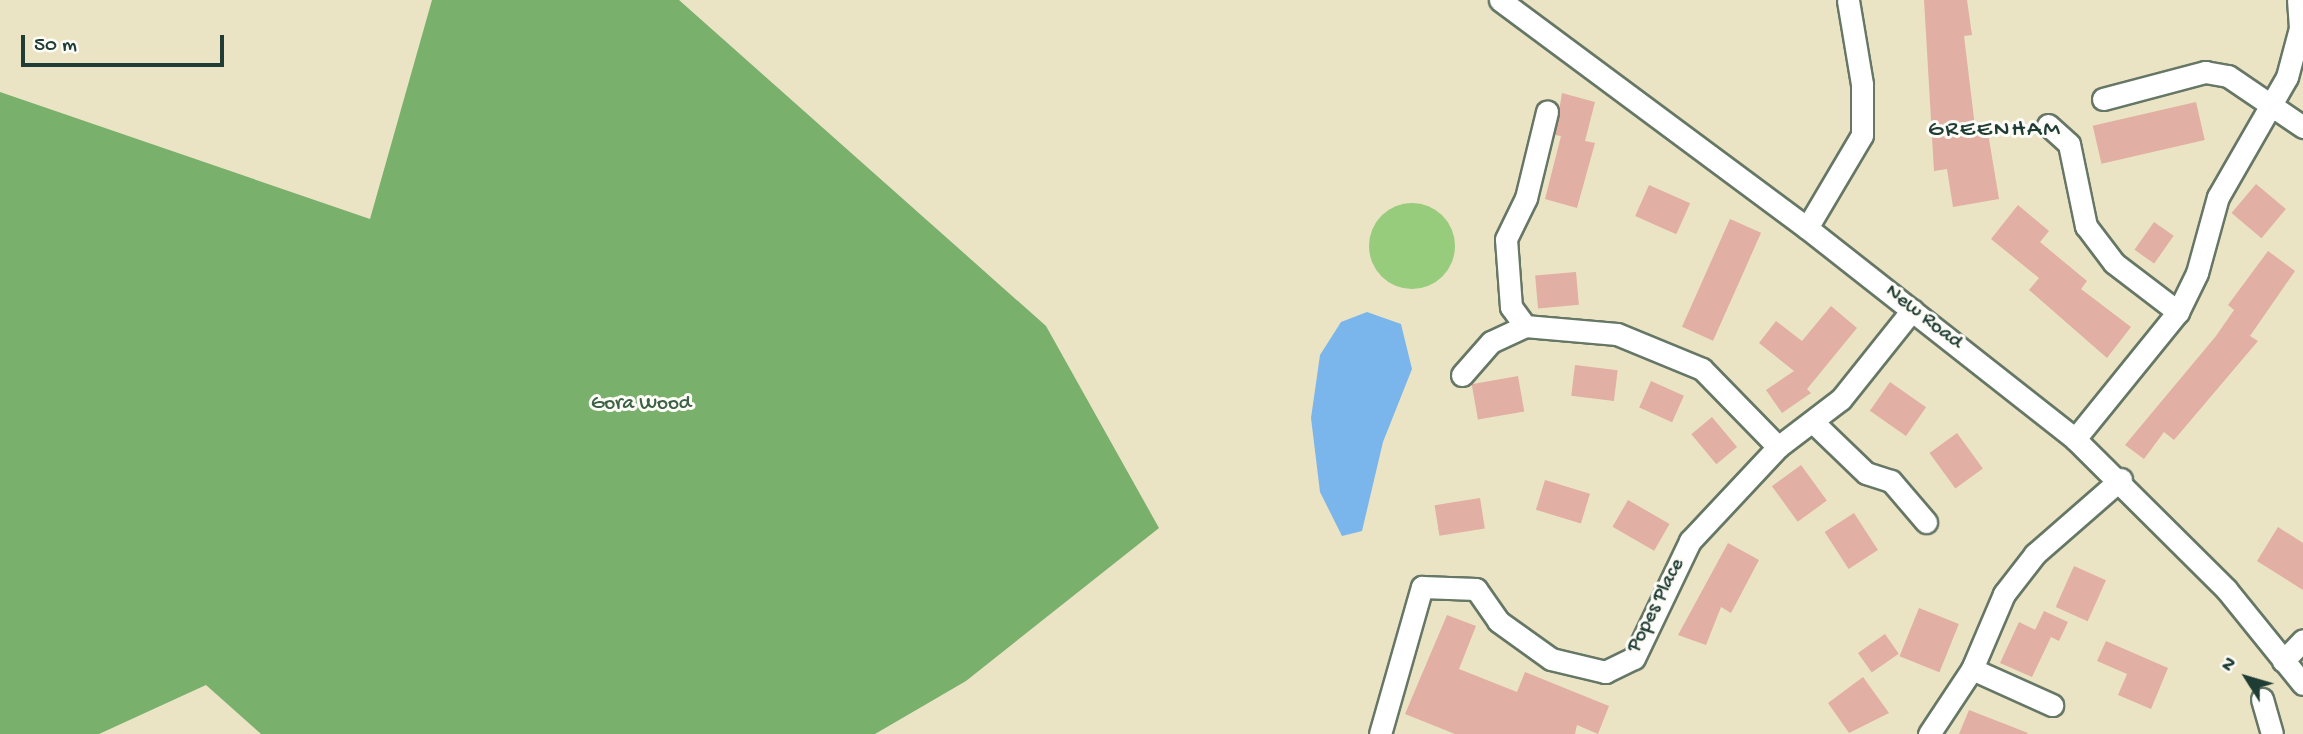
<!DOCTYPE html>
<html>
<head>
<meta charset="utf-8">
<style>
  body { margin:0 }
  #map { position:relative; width:2303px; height:734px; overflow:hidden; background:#ebe4c4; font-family:"Gochi Hand",sans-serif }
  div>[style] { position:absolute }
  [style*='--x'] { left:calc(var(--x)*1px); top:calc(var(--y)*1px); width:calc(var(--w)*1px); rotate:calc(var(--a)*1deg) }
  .green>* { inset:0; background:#97cc7d }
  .round { border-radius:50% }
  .forest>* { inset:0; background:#79b06c }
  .water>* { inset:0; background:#7ab5eb }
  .building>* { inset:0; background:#e1afa3; transform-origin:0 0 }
  .roads { filter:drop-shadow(2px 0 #676) drop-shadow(-2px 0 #676) drop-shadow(0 2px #676) drop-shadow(0 -2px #676) }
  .minor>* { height:21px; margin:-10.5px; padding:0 10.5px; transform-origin:10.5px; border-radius:10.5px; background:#fff }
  span { translate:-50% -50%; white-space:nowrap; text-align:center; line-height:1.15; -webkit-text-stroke:6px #fdfcf7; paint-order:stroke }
  .street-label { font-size:21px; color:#1f3d34 }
  .park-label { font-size:21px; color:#3d6146 }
  .quarter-label { font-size:24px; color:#1f3d34; letter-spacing:2px }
  .north { position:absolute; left:2212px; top:643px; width:70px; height:70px; -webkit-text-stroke:5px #fdfcf7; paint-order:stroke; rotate:307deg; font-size:19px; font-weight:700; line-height:28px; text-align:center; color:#1f3d34 }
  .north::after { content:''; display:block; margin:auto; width:24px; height:32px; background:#1f3d34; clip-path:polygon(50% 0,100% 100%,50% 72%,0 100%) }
  .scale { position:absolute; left:21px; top:35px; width:203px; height:32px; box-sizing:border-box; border:4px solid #1f3d34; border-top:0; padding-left:9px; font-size:21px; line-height:24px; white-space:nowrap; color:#1f3d34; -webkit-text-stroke:5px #fdfcf7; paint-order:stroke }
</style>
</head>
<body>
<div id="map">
  <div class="green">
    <i class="round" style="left:1369px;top:203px;width:86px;height:86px"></i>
  </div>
  <div class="forest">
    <i style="clip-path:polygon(432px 0,679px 0,1046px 326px,1159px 528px,966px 681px,875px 734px,261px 734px,206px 685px,99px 734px,0 734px,0 92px,370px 219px)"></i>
  </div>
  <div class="water">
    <i style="clip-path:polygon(1367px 312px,1401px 324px,1412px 369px,1383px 442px,1362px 531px,1342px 536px,1320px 492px,1311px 418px,1320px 355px,1341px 322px)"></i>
  </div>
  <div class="building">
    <i style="clip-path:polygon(1924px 0,1967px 0,1972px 35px,1964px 36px,1976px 135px,1988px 133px,1999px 199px,1953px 207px,1947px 169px,1934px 171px)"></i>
    <i style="clip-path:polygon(1562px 93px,1595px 102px,1585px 141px,1595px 143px,1577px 208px,1545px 199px,1561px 136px,1555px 135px)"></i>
    <i style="left:2196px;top:102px;width:39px;height:106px;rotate:77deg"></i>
    <i style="left:2256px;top:184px;width:39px;height:38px;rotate:40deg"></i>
    <i style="left:1649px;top:185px;width:45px;height:34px;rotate:24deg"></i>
    <i style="clip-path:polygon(2018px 205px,2049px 231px,2040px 242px,2087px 281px,2081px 289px,2131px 327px,2107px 358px,2029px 290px,2039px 278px,1991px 239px)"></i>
    <i style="left:1730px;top:219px;width:34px;height:118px;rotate:24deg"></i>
    <i style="left:2154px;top:222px;width:24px;height:34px;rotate:35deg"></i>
    <i style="clip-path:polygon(2268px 251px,2295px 271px,2250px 336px,2258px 341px,2174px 440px,2164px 432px,2144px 459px,2125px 445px,2216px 336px,2234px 310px,2228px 305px)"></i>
    <i style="left:1576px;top:272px;width:33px;height:41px;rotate:85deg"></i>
    <i style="clip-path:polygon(1831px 306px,1857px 328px,1807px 389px,1811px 393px,1782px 413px,1766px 390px,1794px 371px,1759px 343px,1776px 321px,1802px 341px)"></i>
    <i style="left:1575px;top:365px;width:43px;height:31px;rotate:7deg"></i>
    <i style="left:1518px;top:376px;width:36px;height:47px;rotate:80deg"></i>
    <i style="left:1651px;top:381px;width:36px;height:29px;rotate:24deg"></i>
    <i style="left:1890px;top:382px;width:44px;height:35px;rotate:35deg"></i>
    <i style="left:1712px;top:417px;width:39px;height:27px;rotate:50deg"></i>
    <i style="left:1957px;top:433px;width:44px;height:34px;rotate:54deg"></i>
    <i style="left:1801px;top:465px;width:44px;height:36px;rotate:54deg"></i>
    <i style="left:1545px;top:480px;width:47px;height:31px;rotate:17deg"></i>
    <i style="left:1480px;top:498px;width:31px;height:46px;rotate:81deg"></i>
    <i style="left:1628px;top:500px;width:48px;height:31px;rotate:30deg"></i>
    <i style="left:1854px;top:513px;width:44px;height:35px;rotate:57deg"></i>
    <i style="clip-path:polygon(2278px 527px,2303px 543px,2303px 590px,2257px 561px)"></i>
    <i style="clip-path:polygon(1728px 543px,1759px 560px,1731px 613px,1721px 607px,1706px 645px,1678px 635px)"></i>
    <i style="left:2074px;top:566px;width:35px;height:45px;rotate:24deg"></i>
    <i style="left:1919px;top:608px;width:43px;height:52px;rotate:22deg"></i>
    <i style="clip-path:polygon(2044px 611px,2068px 622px,2059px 641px,2051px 637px,2032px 677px,2000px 663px,2019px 622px,2046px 635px,2035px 630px)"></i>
    <i style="clip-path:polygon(1447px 615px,1476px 626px,1459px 669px,1517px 692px,1525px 672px,1609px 706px,1598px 734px,1577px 725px,1575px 734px,1455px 734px,1405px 714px)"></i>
    <i style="left:1885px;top:634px;width:24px;height:33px;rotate:55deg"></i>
    <i style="clip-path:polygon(2106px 641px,2168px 668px,2151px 709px,2118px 695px,2127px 674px,2097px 661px)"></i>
    <i style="clip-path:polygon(1863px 677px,1889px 713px,1849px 733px,1828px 703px)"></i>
    <i style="clip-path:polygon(1969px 710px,2028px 733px,2027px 734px,1959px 734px)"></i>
  </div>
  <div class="roads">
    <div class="minor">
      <i style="--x:1500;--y:0;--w:382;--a:36.6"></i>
      <i style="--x:1807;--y:228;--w:341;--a:38.2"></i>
      <i style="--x:2075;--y:439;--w:213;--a:44.8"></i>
      <i style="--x:2226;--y:589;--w:122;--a:51"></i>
      <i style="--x:2103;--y:99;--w:106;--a:-14.8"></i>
      <i style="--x:2205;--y:72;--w:23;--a:10"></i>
      <i style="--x:2228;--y:76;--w:91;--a:34.2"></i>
      <i style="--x:2048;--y:125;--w:28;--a:42"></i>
      <i style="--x:2069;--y:144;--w:84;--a:78.3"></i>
      <i style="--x:2086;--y:226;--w:46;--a:52.9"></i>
      <i style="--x:2114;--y:263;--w:81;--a:37.4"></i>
      <i style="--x:1807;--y:228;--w:108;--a:-59.4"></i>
      <i style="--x:1862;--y:135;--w:51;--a:-90"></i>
      <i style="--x:1862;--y:84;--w:85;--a:-99.5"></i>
      <i style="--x:1525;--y:326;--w:24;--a:-126"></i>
      <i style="--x:1511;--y:307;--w:68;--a:-94.2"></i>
      <i style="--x:1506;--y:239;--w:46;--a:-64"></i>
      <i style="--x:1526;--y:198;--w:89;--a:-76.3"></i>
      <i style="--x:1462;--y:375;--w:44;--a:-48.7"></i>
      <i style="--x:1491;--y:342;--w:38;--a:-25"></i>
      <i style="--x:1525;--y:326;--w:92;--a:5"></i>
      <i style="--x:1617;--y:334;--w:92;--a:22.4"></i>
      <i style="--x:1702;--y:369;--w:109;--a:45.7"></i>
      <i style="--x:1815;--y:424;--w:71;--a:43.9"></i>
      <i style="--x:1866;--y:473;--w:26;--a:18"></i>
      <i style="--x:1891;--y:481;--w:54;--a:49.5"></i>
      <i style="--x:2075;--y:439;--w:164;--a:-51"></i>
      <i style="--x:2178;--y:312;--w:43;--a:-64"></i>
      <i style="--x:2197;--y:273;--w:79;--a:-74.6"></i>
      <i style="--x:2218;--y:197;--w:138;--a:-60.1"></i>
      <i style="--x:2287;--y:77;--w:51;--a:-75.1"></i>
      <i style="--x:2300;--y:28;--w:28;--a:-94"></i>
      <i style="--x:2283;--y:661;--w:29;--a:-46"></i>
      <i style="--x:1972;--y:669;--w:88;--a:24.2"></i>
      <i style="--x:2262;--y:699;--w:36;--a:74"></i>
      <i style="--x:1380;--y:734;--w:153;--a:-74.1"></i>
      <i style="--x:1422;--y:587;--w:54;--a:2.1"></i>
      <i style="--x:1476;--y:589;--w:39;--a:55"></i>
      <i style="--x:1498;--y:621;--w:65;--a:35.6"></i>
      <i style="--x:1551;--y:659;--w:56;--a:13.5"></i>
      <i style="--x:1605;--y:672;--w:32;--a:-26"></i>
      <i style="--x:1634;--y:658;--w:130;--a:-64.4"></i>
      <i style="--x:1690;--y:541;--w:129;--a:-46.9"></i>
      <i style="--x:1778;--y:447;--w:79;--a:-37.3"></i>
      <i style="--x:1841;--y:399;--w:114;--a:-51.4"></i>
      <i style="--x:1929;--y:734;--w:78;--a:-56.5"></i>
      <i style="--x:1972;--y:669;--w:82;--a:-66.9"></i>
      <i style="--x:2004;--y:594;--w:51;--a:-52.2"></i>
      <i style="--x:2035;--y:554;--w:114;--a:-41.1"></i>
    </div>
  </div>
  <div class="street-label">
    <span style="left:1923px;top:318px;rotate:38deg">New Road</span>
    <span style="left:1657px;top:606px;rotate:-63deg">Popes Place</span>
  </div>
  <div class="park-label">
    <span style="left:641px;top:405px">Gora Wood</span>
  </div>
  <div class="quarter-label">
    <span style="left:1995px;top:131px">GREENHAM</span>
  </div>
  <div class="north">N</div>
  <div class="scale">50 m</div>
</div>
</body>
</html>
